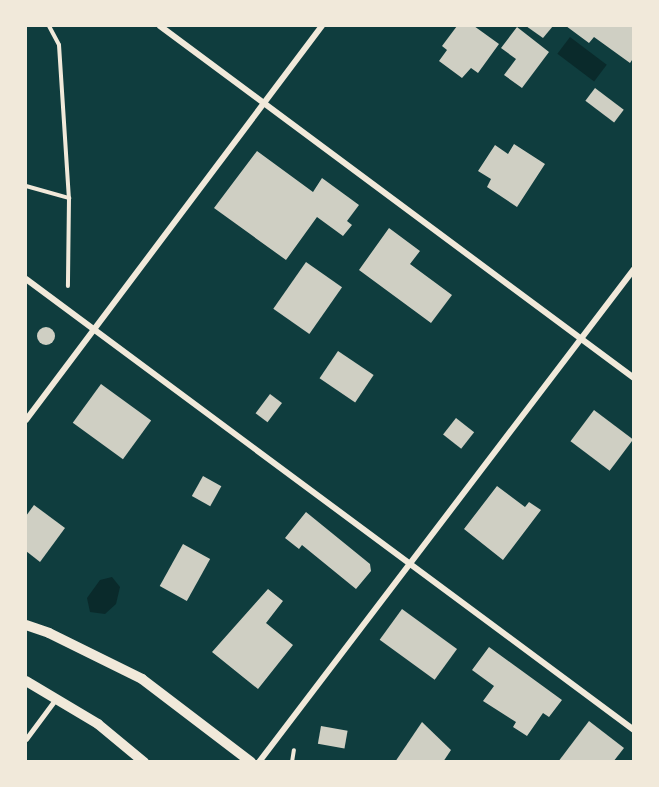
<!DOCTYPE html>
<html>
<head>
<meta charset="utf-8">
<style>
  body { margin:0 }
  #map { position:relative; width:659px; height:787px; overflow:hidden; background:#0f3d3e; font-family:Ubuntu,sans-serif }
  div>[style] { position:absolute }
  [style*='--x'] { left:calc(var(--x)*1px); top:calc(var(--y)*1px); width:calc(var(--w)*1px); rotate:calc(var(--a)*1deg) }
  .water>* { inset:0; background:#0a2a2b; transform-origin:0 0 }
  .building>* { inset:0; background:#cfcfc3; transform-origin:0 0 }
  .round { border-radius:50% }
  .path>* { height:4px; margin:-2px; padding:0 2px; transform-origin:2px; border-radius:2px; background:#f1e9da }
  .service>* { height:4.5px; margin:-2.25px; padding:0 2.25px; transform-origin:2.25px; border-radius:2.25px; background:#f1e9da }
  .minor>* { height:6px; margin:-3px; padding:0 3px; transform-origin:3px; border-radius:3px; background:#f1e9da }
  .tertiary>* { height:10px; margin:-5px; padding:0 5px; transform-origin:5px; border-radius:5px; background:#f1e9da }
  span { translate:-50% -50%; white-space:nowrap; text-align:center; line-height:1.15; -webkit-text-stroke:5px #f1e9da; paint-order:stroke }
  .frame { position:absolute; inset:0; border:27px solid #f1e9da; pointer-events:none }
</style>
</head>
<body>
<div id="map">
  <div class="water">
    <i style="left:570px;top:37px;width:46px;height:21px;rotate:37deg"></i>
    <i style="clip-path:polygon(112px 577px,120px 587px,116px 604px,105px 614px,90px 612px,87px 598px,100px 580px)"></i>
  </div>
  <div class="building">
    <i style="clip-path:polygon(457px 26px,474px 26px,499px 44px,478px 73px,471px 68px,462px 78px,439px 61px,447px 50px,442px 46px)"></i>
    <i style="clip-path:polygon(526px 26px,553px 26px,543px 38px)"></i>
    <i style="clip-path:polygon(566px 26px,634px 26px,634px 57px,630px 63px,594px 37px,589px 43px)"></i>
    <i style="clip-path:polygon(517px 27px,549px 52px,522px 88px,504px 75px,516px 59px,501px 48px)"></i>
    <i style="left:595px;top:88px;width:36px;height:16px;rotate:37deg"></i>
    <i style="clip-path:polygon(514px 144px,545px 164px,517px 207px,487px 187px,491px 179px,478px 171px,495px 145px,508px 154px)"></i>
    <i style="clip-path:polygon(257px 151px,313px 192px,322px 178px,359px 205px,347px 221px,352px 225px,343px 236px,317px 217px,286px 260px,214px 208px)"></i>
    <i style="clip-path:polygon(389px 228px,420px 251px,410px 264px,452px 295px,431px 323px,359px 270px)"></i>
    <i style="left:306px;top:262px;width:44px;height:57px;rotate:35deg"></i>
    <i class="round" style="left:37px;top:327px;width:18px;height:18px"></i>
    <i style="left:338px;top:351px;width:43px;height:33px;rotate:34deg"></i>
    <i style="left:101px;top:384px;width:62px;height:48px;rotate:36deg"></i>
    <i style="left:270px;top:394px;width:15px;height:24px;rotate:37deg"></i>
    <i style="left:594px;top:410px;width:49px;height:39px;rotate:37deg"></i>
    <i style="left:456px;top:418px;width:23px;height:21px;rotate:38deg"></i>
    <i style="left:203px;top:476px;width:21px;height:23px;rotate:29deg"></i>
    <i style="clip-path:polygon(497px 486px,525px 507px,529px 502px,541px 510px,503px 560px,464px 529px)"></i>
    <i style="clip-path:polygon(34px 505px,65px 528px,40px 562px,26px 551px,26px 516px)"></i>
    <i style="clip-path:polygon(306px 512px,370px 564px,371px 571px,356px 589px,302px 545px,299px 549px,285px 538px)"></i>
    <i style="left:183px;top:544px;width:31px;height:48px;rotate:29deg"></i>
    <i style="clip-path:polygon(268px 589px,283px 601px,266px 623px,293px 645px,258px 689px,212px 652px)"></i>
    <i style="left:402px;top:609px;width:68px;height:38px;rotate:36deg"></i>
    <i style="clip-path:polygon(489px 647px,562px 700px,549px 717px,543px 713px,527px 736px,513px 727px,516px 722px,483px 701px,494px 686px,472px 670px)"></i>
    <i style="clip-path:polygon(589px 721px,624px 748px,613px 762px,558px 762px)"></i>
    <i style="clip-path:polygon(422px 722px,451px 750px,443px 762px,395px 762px)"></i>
    <i style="left:321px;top:726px;width:27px;height:18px;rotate:10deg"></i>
  </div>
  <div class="path">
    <i style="--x:49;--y:26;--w:21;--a:62"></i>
    <i style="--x:59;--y:45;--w:153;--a:86.3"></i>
    <i style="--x:69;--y:198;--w:88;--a:90.7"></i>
    <i style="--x:26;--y:186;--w:45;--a:15.6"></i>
    <i style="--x:292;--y:762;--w:12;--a:-81"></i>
  </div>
  <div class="service">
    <i style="--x:26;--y:739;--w:49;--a:-53.4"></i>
  </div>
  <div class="minor">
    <i style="--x:160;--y:26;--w:590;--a:36.6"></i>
    <i style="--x:26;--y:279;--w:757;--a:36.57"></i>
    <i style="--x:26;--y:420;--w:493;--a:-53.1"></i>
    <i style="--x:259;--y:762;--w:619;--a:-52.74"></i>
  </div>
  <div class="tertiary">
    <i style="--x:26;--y:625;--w:24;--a:19"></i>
    <i style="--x:49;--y:633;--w:104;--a:26.3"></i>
    <i style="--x:142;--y:679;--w:137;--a:37.3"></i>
    <i style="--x:26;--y:681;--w:84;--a:30.8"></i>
    <i style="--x:98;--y:724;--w:60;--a:39.6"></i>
  </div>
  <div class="frame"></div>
</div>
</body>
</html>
